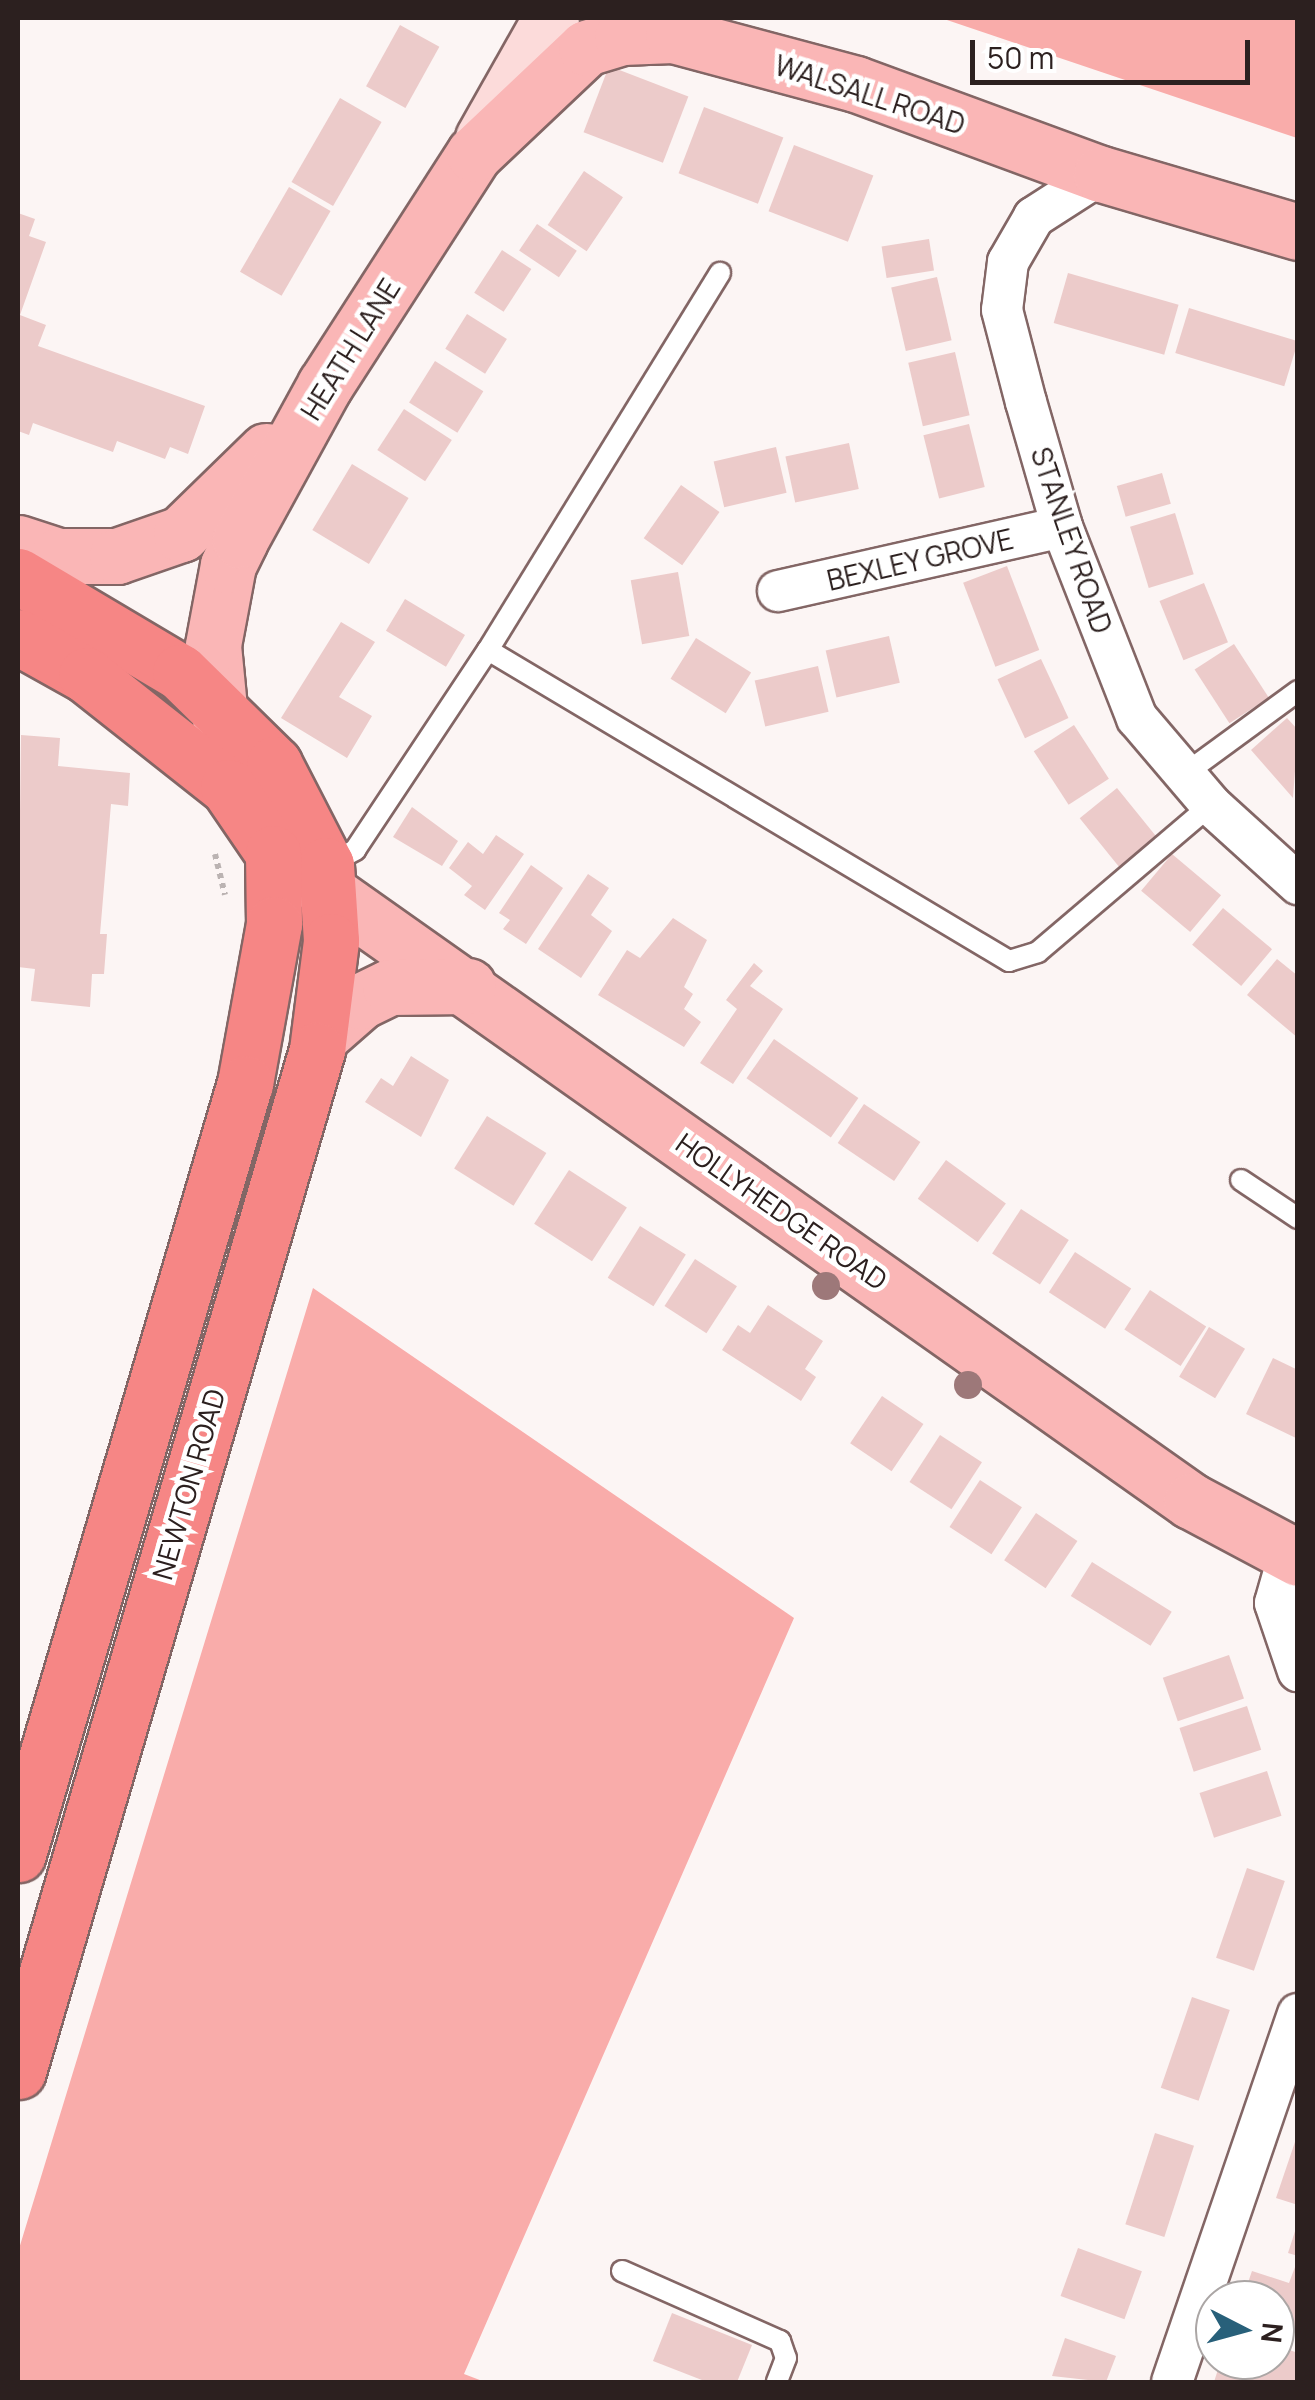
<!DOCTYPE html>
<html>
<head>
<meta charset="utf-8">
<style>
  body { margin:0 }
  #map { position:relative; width:1315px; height:2400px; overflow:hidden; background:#fcf5f4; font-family:Manrope,sans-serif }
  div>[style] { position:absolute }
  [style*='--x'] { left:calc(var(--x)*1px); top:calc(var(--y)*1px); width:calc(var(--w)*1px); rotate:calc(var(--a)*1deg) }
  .green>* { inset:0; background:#f9acaa }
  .building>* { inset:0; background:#eccbca; transform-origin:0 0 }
  .path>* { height:6px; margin-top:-3px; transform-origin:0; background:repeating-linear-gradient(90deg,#bbb3b2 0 5px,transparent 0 10px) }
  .roads { filter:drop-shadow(2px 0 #836665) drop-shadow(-2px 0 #836665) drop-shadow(0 2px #836665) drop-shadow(0 -2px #836665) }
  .lane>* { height:20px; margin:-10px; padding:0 10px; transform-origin:10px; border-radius:10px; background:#fff }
  .street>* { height:40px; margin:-20px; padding:0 20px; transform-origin:20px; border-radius:20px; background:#fff }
  .secondary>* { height:55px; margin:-27.5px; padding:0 27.5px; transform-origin:27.5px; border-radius:27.5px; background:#fcdbda }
  .primary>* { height:55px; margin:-27.5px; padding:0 27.5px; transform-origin:27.5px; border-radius:27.5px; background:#fab6b6 }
  .highway>* { height:55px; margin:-27.5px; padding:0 27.5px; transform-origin:27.5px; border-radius:27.5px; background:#f68685 }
  .trees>* { width:28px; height:28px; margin:-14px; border-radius:50%; background:#9d7879 }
  span { translate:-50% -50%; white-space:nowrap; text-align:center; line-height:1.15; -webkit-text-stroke:9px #fff; paint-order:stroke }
  .street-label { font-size:28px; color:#2c201f }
  .frame { position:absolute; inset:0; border:20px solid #2c201f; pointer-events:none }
  .north { position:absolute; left:1195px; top:2280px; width:100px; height:100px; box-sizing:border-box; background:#fff; border:2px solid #aba6a5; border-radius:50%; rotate:96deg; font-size:28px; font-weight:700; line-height:40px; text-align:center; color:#2c201f }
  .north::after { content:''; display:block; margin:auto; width:35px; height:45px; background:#28607a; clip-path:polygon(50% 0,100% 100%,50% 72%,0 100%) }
  .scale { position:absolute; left:970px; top:40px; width:280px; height:45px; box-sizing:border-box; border:5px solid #2c201f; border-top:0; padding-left:12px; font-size:30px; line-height:35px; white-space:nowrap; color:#2c201f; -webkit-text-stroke:8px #fff; paint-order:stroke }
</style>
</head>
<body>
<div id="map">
  <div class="green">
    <i style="clip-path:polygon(941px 18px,1297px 18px,1297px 138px)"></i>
    <i style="clip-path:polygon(313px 1288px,794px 1618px,464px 2374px,485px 2382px,18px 2382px,18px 2252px)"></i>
  </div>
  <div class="building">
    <i style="left:400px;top:25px;width:45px;height:70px;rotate:29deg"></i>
    <i style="left:609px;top:66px;width:85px;height:71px;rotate:21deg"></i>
    <i style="left:340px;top:98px;width:48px;height:97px;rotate:30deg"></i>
    <i style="left:704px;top:107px;width:85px;height:71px;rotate:21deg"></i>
    <i style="left:794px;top:145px;width:85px;height:71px;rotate:21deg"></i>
    <i style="left:584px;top:171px;width:47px;height:65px;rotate:34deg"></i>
    <i style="left:289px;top:187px;width:48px;height:98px;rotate:30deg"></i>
    <i style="clip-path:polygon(18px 213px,35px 219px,29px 236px,46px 242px,20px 315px,46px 325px,38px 346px,205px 406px,188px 454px,170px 447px,165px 459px,117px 441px,113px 452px,33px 423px,29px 435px,18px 431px)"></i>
    <i style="left:537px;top:224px;width:48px;height:32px;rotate:34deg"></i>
    <i style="left:929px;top:239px;width:32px;height:48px;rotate:81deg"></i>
    <i style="left:502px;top:250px;width:35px;height:51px;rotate:33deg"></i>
    <i style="left:1068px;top:273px;width:115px;height:52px;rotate:16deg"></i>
    <i style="left:937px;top:277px;width:65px;height:47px;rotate:77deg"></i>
    <i style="left:1189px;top:308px;width:114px;height:47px;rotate:17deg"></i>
    <i style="left:467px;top:314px;width:47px;height:41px;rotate:32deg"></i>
    <i style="left:955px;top:352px;width:65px;height:48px;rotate:77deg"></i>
    <i style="left:435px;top:361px;width:57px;height:49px;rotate:32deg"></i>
    <i style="left:404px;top:409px;width:57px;height:49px;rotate:33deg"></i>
    <i style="left:969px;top:424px;width:65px;height:47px;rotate:76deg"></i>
    <i style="left:849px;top:443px;width:47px;height:65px;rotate:78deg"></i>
    <i style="left:776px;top:447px;width:47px;height:64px;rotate:77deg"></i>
    <i style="left:352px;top:464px;width:66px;height:77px;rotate:31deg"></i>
    <i style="left:1162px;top:473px;width:32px;height:47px;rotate:74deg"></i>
    <i style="left:681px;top:485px;width:47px;height:65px;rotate:35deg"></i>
    <i style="left:1175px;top:513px;width:64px;height:47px;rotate:73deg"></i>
    <i style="left:1007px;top:566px;width:90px;height:47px;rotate:69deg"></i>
    <i style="left:678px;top:572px;width:65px;height:48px;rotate:80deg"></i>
    <i style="left:1204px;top:583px;width:64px;height:48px;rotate:68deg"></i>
    <i style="left:405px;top:599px;width:70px;height:37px;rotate:31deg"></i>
    <i style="clip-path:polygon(341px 622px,375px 642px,339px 697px,372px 716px,347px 758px,281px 718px)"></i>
    <i style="left:889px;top:636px;width:48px;height:65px;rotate:77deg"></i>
    <i style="left:696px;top:638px;width:65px;height:48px;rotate:32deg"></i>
    <i style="left:1234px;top:644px;width:64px;height:47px;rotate:57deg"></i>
    <i style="left:1041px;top:659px;width:65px;height:48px;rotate:65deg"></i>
    <i style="left:818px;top:666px;width:47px;height:65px;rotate:77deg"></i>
    <i style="clip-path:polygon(1287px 718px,1298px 730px,1293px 798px,1251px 750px)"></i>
    <i style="left:1074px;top:725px;width:64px;height:48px;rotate:57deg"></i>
    <i style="clip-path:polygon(21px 735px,60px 738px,58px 766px,130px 773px,128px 806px,111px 804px,100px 934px,107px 934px,104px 974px,92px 974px,90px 1007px,31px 1001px,35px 969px,18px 967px)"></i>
    <i style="left:1117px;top:788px;width:65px;height:48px;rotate:51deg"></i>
    <i style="clip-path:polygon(412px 807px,458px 841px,442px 866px,393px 837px)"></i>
    <i style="clip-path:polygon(496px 835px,524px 854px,485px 910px,464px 895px,472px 886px,449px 868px,468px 842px,483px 854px)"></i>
    <i style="left:1172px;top:854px;width:64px;height:48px;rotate:40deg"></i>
    <i style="clip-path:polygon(531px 865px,563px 888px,526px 944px,503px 929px,510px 920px,499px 913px)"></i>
    <i style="clip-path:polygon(588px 874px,609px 888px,591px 915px,612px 931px,581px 978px,538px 949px)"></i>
    <i style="left:1223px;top:908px;width:64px;height:48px;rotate:40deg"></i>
    <i style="clip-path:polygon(673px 918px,707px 940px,684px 987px,693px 994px,684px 1009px,701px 1022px,684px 1047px,598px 995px,627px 950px,640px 958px)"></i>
    <i style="clip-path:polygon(1277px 959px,1298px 976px,1298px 1038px,1247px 995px)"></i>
    <i style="clip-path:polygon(754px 963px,763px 971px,750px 986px,783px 1009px,733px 1084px,700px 1063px,737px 1009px,726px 1000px)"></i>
    <i style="left:774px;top:1039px;width:103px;height:48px;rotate:35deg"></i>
    <i style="clip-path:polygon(411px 1056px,449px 1080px,421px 1137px,365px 1102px,381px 1078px,393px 1086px)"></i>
    <i style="left:864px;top:1104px;width:68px;height:47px;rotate:34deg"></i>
    <i style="left:487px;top:1116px;width:70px;height:62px;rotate:32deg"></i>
    <i style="left:946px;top:1160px;width:74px;height:48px;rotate:36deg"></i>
    <i style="left:569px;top:1170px;width:69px;height:64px;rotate:33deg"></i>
    <i style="left:1021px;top:1209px;width:57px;height:53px;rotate:33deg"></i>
    <i style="left:640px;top:1226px;width:54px;height:61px;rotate:32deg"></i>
    <i style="left:1075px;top:1252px;width:67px;height:48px;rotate:33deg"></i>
    <i style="left:695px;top:1259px;width:50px;height:56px;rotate:33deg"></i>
    <i style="left:1150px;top:1290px;width:67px;height:47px;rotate:33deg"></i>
    <i style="clip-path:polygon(768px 1305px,823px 1341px,805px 1369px,816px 1377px,801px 1401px,722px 1350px,738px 1325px,750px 1333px)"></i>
    <i style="left:1209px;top:1327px;width:42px;height:58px;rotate:31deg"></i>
    <i style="clip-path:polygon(1273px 1358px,1298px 1370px,1298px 1439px,1246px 1414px)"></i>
    <i style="left:882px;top:1396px;width:50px;height:57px;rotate:34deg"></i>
    <i style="left:940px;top:1435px;width:50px;height:56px;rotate:33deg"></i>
    <i style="left:980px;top:1480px;width:50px;height:56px;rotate:33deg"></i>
    <i style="left:1036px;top:1513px;width:50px;height:57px;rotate:34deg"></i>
    <i style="left:1092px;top:1562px;width:94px;height:40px;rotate:32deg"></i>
    <i style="left:1229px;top:1655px;width:46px;height:70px;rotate:71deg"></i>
    <i style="left:1247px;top:1706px;width:46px;height:71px;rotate:72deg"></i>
    <i style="left:1267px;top:1771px;width:47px;height:71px;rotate:72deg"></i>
    <i style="left:1247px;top:1868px;width:40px;height:95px;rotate:19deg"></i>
    <i style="left:1192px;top:1997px;width:40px;height:96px;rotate:19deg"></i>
    <i style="left:1155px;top:2133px;width:41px;height:96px;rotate:18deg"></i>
    <i style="clip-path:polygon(1297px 2136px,1298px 2136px,1298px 2205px,1276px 2198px)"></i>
    <i style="clip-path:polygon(1297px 2225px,1298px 2225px,1298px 2256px,1288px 2253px)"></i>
    <i style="left:1078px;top:2248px;width:68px;height:51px;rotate:20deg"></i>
    <i style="clip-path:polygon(1298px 2259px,1298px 2334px,1287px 2331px,1281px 2347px,1298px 2353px,1298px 2382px,1214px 2382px,1221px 2360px,1275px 2360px,1275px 2300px,1242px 2300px,1252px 2271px,1289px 2283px)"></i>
    <i style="clip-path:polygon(672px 2313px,752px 2345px,737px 2382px,707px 2382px,653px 2361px)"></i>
    <i style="clip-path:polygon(1065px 2338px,1116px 2356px,1106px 2382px,1052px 2376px)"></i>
  </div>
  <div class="path">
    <i style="--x:215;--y:854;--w:42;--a:76.3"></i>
  </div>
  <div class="roads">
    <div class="lane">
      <i style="--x:488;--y:650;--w:607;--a:30.83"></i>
      <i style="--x:1009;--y:961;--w:30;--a:-17"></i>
      <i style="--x:1038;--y:952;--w:227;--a:-40.4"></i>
      <i style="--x:1186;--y:773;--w:139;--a:-36.2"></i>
      <i style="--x:329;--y:864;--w:30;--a:-28"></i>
      <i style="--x:355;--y:850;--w:240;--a:-56.4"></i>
      <i style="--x:488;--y:650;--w:443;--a:-58.4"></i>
      <i style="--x:1241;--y:1180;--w:69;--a:33.7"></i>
      <i style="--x:622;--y:2271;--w:173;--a:23.9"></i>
      <i style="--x:780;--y:2341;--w:18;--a:71"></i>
      <i style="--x:786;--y:2358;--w:26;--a:111"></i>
    </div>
    <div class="street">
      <i style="--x:1101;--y:174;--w:80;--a:147.3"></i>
      <i style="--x:1034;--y:217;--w:52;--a:120"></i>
      <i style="--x:1008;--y:262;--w:48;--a:97.1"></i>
      <i style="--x:1002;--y:310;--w:95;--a:75.4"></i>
      <i style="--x:1026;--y:402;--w:130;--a:73.9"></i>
      <i style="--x:1062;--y:527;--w:205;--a:68.6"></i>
      <i style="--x:1137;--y:718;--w:114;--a:49.6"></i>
      <i style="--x:1211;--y:805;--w:118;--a:42.2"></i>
      <i style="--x:778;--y:591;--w:291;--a:-12.7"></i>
      <i style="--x:1289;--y:1554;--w:51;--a:105.9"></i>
      <i style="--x:1275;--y:1603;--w:72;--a:71.3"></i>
      <i style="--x:1172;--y:2382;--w:389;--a:-71.1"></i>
    </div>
    <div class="secondary">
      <i style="--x:483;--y:138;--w:138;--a:-60.5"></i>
    </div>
    <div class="primary">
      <i style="--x:18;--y:543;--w:42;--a:18"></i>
      <i style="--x:58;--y:556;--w:59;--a:0"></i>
      <i style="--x:117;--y:556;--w:68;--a:-19"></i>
      <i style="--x:181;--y:534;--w:119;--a:-44.3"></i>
      <i style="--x:222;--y:739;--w:94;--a:-95.5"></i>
      <i style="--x:213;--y:645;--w:81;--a:-79.4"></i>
      <i style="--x:228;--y:565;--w:28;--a:-64"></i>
      <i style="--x:240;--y:540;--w:177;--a:-61.3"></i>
      <i style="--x:325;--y:385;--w:275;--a:-57.2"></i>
      <i style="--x:474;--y:154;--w:154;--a:-43.4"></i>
      <i style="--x:586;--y:48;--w:38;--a:-17"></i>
      <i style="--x:622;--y:37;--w:51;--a:-2.2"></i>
      <i style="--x:673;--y:35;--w:189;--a:15"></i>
      <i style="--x:856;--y:84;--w:261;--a:20.2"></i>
      <i style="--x:1101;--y:174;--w:205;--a:16.4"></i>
      <i style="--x:296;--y:869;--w:1096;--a:35.23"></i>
      <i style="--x:1191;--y:1501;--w:121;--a:28"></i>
      <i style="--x:322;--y:1035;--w:52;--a:-41.1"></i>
      <i style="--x:361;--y:1001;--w:32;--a:-26"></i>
      <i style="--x:390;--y:987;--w:78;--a:-0.7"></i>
    </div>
    <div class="highway">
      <i style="--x:18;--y:576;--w:188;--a:30.7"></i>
      <i style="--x:180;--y:672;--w:132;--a:44.4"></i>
      <i style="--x:274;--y:764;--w:114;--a:62.8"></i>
      <i style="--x:326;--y:865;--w:76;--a:86.2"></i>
      <i style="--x:331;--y:941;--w:110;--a:97.3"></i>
      <i style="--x:317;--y:1050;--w:1064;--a:106.32"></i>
      <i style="--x:18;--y:637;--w:78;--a:29.2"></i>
      <i style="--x:86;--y:675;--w:181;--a:38.3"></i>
      <i style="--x:228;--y:787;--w:80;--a:55.7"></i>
      <i style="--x:273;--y:853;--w:71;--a:89.2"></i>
      <i style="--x:274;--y:924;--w:162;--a:100.3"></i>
      <i style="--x:245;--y:1083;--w:804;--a:106.41"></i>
    </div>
  </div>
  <div class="trees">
    <i style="left:826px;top:1286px"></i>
    <i style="left:968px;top:1385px"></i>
  </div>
  <div class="street-label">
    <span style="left:870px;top:94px;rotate:18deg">WALSALL ROAD</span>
    <span style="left:350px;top:349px;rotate:-58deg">HEATH LANE</span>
    <span style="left:1072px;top:540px;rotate:71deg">STANLEY ROAD</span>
    <span style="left:920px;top:559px;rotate:-13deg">BEXLEY GROVE</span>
    <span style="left:782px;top:1211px;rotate:35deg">HOLLYHEDGE ROAD</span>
    <span style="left:188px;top:1484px;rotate:-74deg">NEWTON ROAD</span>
  </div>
  <div class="frame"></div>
  <div class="north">N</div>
  <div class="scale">50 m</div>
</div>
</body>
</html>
